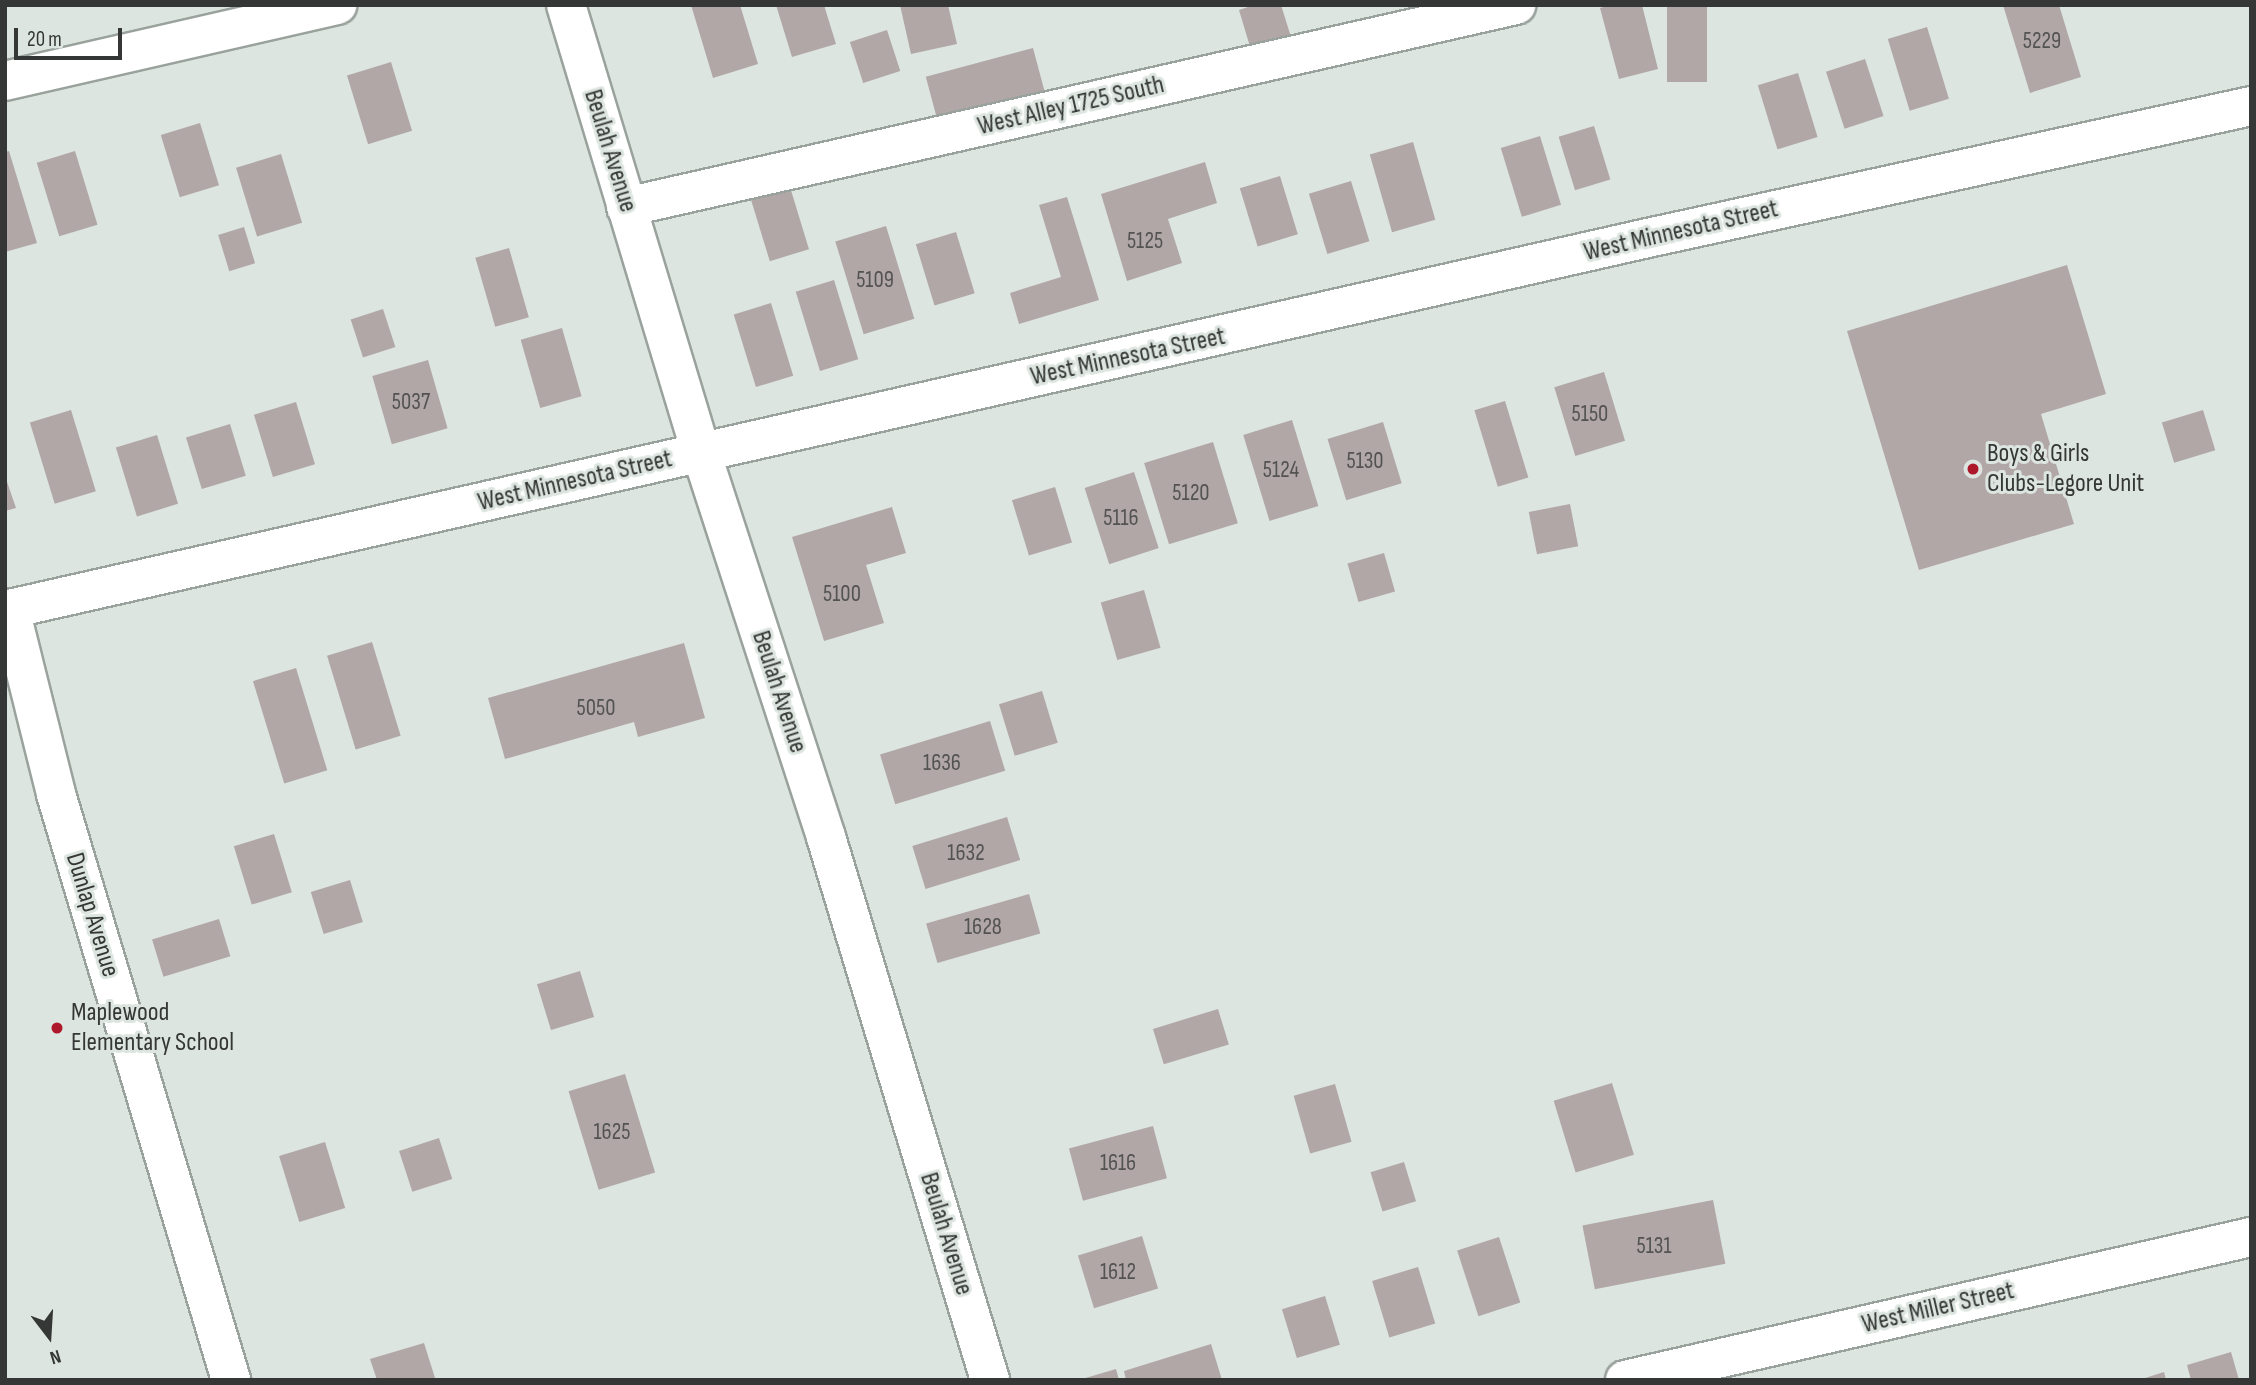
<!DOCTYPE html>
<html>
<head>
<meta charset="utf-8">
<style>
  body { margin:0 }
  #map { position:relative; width:2256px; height:1385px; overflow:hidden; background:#dde5e0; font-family:"Sofia Sans Condensed",sans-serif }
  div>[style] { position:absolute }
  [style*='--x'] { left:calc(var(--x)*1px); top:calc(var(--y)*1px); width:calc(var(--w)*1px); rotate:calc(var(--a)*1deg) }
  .building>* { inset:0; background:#b1a7a7; transform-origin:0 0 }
  .roads { filter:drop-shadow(2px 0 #9aa29d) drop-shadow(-2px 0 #9aa29d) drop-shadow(0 2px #9aa29d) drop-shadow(0 -2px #9aa29d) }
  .minor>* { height:38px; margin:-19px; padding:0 19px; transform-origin:19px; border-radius:19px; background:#fff }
  .dots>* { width:19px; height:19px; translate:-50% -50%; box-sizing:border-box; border:4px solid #dde5e0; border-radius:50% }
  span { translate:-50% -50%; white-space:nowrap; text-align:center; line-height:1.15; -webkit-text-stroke:6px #dde5e0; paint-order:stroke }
  .number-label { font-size:23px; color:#535352 }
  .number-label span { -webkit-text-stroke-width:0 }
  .street-label { font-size:26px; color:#343735 }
  .poi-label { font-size:26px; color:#343735 }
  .left { translate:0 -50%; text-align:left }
  .frame { position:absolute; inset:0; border:7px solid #343735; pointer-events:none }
  .north { position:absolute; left:14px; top:1301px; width:70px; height:70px; -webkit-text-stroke:5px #dde5e0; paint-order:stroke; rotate:163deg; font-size:19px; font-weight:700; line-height:28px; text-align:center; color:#343735 }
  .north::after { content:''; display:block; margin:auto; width:24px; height:32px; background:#343735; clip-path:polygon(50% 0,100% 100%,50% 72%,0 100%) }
  .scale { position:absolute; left:14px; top:28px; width:108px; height:32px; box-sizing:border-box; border:4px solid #343735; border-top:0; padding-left:9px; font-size:21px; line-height:24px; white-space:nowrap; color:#343735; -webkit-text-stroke:5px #dde5e0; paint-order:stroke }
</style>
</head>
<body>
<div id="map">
  <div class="building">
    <i style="clip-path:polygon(691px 5px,740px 5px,758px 64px,713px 78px)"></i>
    <i style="clip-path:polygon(776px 5px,824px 5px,836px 44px,792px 57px)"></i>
    <i style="clip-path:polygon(900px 5px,948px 5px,957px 44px,911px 54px)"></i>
    <i style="clip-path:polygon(1254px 5px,1281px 5px,1291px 37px,1251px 50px,1239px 10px)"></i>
    <i style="clip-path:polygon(1611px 5px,1642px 5px,1658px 69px,1619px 79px,1600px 8px)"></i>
    <i style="left:1667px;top:5px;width:40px;height:77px"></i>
    <i style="clip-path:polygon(2003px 5px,2059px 5px,2081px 77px,2030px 93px)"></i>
    <i style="left:1927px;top:27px;width:75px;height:41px;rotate:73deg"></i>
    <i style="left:887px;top:30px;width:43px;height:39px;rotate:72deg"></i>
    <i style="left:1033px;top:48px;width:47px;height:111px;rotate:75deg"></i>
    <i style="left:1865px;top:59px;width:60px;height:41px;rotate:72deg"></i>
    <i style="left:391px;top:62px;width:72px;height:46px;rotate:73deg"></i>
    <i style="left:1798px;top:73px;width:67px;height:42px;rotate:73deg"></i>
    <i style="left:200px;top:123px;width:65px;height:41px;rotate:73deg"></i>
    <i style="left:1594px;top:126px;width:56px;height:37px;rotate:73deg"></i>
    <i style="left:1540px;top:136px;width:72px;height:41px;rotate:73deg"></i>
    <i style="left:1413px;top:142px;width:81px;height:45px;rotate:74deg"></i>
    <i style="clip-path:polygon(9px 151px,37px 243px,5px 252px,5px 152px)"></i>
    <i style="left:75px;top:151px;width:77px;height:40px;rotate:73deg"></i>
    <i style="left:281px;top:154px;width:72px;height:47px;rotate:73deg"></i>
    <i style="clip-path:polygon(1205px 162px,1217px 203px,1168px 219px,1182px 263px,1127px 281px,1101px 194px)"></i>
    <i style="left:1280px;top:176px;width:61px;height:42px;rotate:73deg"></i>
    <i style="left:1351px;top:181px;width:63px;height:44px;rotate:73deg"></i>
    <i style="left:790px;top:187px;width:65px;height:41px;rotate:73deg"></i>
    <i style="clip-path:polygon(1067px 197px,1099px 300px,1019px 324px,1010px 293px,1061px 277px,1039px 205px)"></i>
    <i style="left:886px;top:226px;width:97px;height:53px;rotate:73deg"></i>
    <i style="left:244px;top:227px;width:38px;height:27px;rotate:73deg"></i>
    <i style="left:956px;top:232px;width:64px;height:42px;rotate:73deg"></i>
    <i style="left:509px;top:248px;width:72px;height:35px;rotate:74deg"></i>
    <i style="clip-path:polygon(2067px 265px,2106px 394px,2041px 414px,2074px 524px,1919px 570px,1847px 331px)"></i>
    <i style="left:834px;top:280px;width:83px;height:40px;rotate:73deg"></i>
    <i style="left:771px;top:303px;width:76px;height:39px;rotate:73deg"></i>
    <i style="left:383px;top:309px;width:40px;height:34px;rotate:72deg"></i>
    <i style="left:562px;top:328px;width:71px;height:43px;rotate:74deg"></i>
    <i style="left:428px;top:360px;width:71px;height:58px;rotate:74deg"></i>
    <i style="left:1604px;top:372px;width:72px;height:52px;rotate:73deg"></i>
    <i style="left:1505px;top:401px;width:80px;height:32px;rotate:73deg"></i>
    <i style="left:296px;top:402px;width:65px;height:44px;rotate:73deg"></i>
    <i style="left:71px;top:410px;width:85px;height:43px;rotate:73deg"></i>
    <i style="left:2203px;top:410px;width:42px;height:43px;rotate:73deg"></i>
    <i style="left:1292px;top:420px;width:90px;height:51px;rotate:73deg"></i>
    <i style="left:1383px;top:422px;width:64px;height:58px;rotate:73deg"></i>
    <i style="left:230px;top:424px;width:54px;height:46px;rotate:73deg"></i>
    <i style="left:157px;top:435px;width:72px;height:43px;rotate:73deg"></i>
    <i style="left:1213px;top:442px;width:85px;height:72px;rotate:73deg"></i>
    <i style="left:1134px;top:472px;width:80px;height:52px;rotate:72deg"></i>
    <i style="clip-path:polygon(5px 476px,16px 508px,5px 511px)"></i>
    <i style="left:1055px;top:487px;width:58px;height:45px;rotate:73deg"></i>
    <i style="left:1570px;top:504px;width:43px;height:42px;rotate:79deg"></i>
    <i style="clip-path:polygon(892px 507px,906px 553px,866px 565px,884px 623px,824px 641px,792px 537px)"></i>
    <i style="left:1384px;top:553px;width:40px;height:38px;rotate:74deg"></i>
    <i style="left:1144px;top:590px;width:60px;height:45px;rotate:74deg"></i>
    <i style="left:372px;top:642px;width:98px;height:47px;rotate:73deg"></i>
    <i style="clip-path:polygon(684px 643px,705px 718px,638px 737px,634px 722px,505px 759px,488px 698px)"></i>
    <i style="left:296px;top:668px;width:107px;height:45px;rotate:73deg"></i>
    <i style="left:1042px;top:691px;width:54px;height:45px;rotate:73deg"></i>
    <i style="left:990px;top:721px;width:52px;height:115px;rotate:73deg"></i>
    <i style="left:1007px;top:817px;width:45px;height:99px;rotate:73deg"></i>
    <i style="left:274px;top:834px;width:61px;height:42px;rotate:73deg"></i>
    <i style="left:350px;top:880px;width:44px;height:41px;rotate:73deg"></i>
    <i style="left:1029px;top:894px;width:41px;height:107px;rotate:74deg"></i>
    <i style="left:219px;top:919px;width:39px;height:70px;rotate:73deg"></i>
    <i style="left:580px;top:971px;width:48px;height:45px;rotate:73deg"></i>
    <i style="left:1218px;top:1009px;width:37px;height:68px;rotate:73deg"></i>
    <i style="left:625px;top:1074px;width:103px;height:59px;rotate:73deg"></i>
    <i style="left:1612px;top:1083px;width:75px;height:61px;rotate:73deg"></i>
    <i style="left:1335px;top:1084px;width:60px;height:43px;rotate:74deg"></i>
    <i style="left:1153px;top:1126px;width:54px;height:87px;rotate:75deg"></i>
    <i style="left:439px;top:1138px;width:43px;height:42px;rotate:72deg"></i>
    <i style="left:325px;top:1142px;width:69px;height:48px;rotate:73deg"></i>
    <i style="left:1404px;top:1162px;width:41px;height:35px;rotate:73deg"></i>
    <i style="left:1713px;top:1200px;width:65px;height:133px;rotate:79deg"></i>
    <i style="left:1142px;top:1236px;width:55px;height:67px;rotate:73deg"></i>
    <i style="left:1499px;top:1237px;width:69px;height:44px;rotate:72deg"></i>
    <i style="left:1418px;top:1267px;width:59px;height:48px;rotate:73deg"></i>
    <i style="left:1325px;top:1296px;width:51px;height:45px;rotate:73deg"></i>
    <i style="clip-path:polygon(424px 1343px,435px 1378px,377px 1380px,370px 1359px)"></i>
    <i style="clip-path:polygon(1211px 1344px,1222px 1380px,1126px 1380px,1124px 1371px)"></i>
    <i style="clip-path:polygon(2231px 1352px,2239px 1380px,2191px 1380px,2187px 1365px)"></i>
    <i style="clip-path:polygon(1116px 1369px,1119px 1380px,1082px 1380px,1082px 1379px)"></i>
    <i style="clip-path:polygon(2164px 1372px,2166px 1380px,2142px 1380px,2142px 1379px)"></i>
  </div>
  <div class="roads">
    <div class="minor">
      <i style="--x:566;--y:5;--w:467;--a:73.2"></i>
      <i style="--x:701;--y:452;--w:405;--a:72"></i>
      <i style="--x:826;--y:837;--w:567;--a:73.19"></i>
      <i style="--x:5;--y:81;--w:341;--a:-12.9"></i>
      <i style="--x:626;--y:207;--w:913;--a:-12.79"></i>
      <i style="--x:10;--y:609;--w:191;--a:76"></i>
      <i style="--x:56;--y:794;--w:612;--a:73.37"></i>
      <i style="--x:5;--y:610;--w:1694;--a:-12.76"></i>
      <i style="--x:1657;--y:236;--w:608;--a:-12.34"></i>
      <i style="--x:1625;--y:1380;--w:642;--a:-12.87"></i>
    </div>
  </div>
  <div class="dots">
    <i style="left:1973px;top:469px;background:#ad192b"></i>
    <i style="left:57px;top:1028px;background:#ad192b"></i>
  </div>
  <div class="number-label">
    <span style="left:2042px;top:41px">5229</span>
    <span style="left:1145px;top:241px">5125</span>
    <span style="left:875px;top:280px">5109</span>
    <span style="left:411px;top:402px">5037</span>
    <span style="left:1590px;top:414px">5150</span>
    <span style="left:1365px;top:461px">5130</span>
    <span style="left:1281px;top:470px">5124</span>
    <span style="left:1191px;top:493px">5120</span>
    <span style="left:1121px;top:518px">5116</span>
    <span style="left:842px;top:594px">5100</span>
    <span style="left:596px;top:708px">5050</span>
    <span style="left:942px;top:763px">1636</span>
    <span style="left:966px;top:853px">1632</span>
    <span style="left:983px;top:927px">1628</span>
    <span style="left:612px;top:1132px">1625</span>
    <span style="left:1118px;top:1163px">1616</span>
    <span style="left:1654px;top:1246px">5131</span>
    <span style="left:1118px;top:1272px">1612</span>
  </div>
  <div class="street-label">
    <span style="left:1071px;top:106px;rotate:-13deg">West Alley 1725 South</span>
    <span style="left:610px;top:151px;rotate:73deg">Beulah Avenue</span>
    <span style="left:1681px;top:231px;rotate:-13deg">West Minnesota Street</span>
    <span style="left:1128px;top:357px;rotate:-12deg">West Minnesota Street</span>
    <span style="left:575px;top:481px;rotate:-13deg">West Minnesota Street</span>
    <span style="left:779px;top:692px;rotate:72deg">Beulah Avenue</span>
    <span style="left:92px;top:915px;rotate:73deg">Dunlap Avenue</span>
    <span style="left:946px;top:1234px;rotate:73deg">Beulah Avenue</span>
    <span style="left:1938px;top:1308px;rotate:-13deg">West Miller Street</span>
  </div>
  <div class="poi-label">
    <span class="left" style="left:1987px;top:469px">Boys &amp; Girls<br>Clubs-Legore Unit</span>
    <span class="left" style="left:71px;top:1028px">Maplewood<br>Elementary School</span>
  </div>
  <div class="frame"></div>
  <div class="north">N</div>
  <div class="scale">20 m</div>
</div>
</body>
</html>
